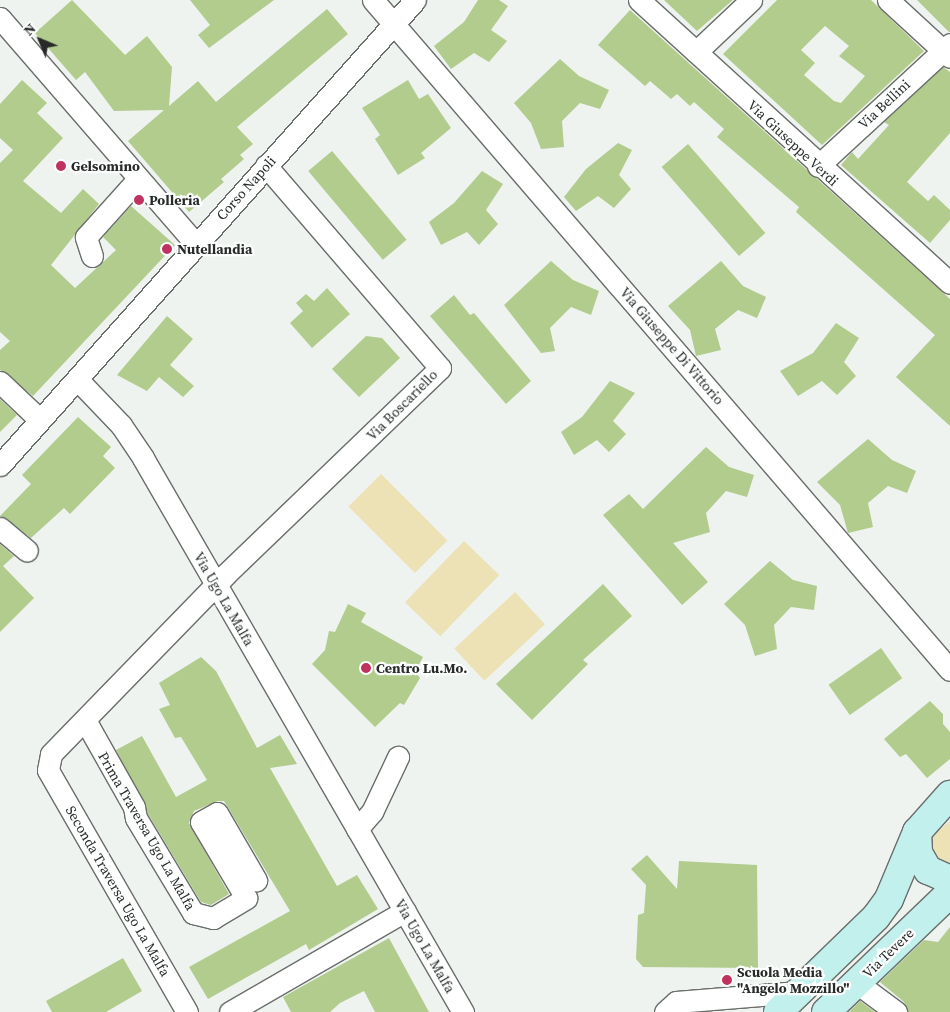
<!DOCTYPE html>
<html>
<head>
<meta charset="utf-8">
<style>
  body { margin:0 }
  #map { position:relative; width:950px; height:1012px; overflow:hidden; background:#eef3ef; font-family:"Source Serif 4",serif }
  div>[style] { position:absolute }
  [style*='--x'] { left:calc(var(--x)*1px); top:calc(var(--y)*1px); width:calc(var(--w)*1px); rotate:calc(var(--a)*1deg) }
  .green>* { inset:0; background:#ece2b5; transform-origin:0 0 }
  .building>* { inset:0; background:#b1cc8d; transform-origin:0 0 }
  .roads { filter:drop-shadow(1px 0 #6a6e6b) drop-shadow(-1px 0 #6a6e6b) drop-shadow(0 1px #6a6e6b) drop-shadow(0 -1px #6a6e6b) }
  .street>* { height:21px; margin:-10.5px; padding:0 10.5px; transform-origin:10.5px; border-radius:10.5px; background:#fff }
  .secondary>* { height:28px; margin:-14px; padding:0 14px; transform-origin:14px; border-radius:14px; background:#c2f0ed }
  .dots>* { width:14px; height:14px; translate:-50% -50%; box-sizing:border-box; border:2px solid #fdfffe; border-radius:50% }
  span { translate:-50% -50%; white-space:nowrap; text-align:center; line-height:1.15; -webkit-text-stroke:4.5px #fdfffe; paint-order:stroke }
  .street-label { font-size:14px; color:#282a29 }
  .poi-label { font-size:14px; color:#282a29; font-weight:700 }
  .left { translate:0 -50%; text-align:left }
  .north { position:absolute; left:15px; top:15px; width:50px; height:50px; -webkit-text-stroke:4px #fdfffe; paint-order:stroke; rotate:315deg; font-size:14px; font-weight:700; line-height:20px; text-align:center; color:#282a29 }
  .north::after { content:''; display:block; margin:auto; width:18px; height:22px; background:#282a29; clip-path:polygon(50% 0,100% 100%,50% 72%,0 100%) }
</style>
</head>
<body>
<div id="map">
  <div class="green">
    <i style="left:381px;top:474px;width:94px;height:46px;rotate:45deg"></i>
    <i style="left:464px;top:541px;width:49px;height:85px;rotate:44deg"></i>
    <i style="left:515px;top:592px;width:44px;height:83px;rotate:47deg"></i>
    <i style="clip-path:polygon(950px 821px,950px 863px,939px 858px,931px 846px,934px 835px)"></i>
  </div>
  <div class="building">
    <i style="clip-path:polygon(72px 0,125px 55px,147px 36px,172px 67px,169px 106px,198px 81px,216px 102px,327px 9px,348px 34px,237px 127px,253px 144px,240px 155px,244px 159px,221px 179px,224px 182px,189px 212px,128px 141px,164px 110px,114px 111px,85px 72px,76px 80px,35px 33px)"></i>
    <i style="clip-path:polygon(190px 0,274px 0,209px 48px,198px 35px,210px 25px)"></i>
    <i style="clip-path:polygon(478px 0,499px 0,508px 6px,491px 30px,507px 41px,489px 62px,474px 53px,451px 69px,434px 46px,464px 22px)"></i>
    <i style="clip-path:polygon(664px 0,733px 0,697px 31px)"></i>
    <i style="clip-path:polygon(evenodd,777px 0,871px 0,924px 51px,822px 145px,723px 54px,777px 0,825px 26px,849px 46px,839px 56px,865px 76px,841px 103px,834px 101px,804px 75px,815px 63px,801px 50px,825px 26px)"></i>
    <i style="clip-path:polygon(917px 0,950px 0,950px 32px,949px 32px)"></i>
    <i style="clip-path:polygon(630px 10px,950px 299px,950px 426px,896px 377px,935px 335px,796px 212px,799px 207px,717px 137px,724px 129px,694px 102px,690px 106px,677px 94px,671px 99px,650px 81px,645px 86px,598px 45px)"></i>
    <i style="clip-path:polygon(560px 59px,579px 76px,609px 90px,600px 109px,580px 103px,562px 121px,564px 147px,541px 149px,531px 123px,514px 103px)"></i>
    <i style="clip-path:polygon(943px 67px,950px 72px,950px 133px,907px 182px,928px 201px,934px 195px,950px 210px,950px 220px,930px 243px,841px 165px,852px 152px,858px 159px,889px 125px,884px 122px)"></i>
    <i style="clip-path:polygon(22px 80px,47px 103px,37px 113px,63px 138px,23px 181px,61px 213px,83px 189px,99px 204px,51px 265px,75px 288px,116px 250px,103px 237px,131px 206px,175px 245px,33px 396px,0 370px,0 350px,10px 341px,0 332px,0 163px,13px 150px,0 138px,0 104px)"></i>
    <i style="clip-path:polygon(408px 80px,419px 99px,428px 94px,451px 128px,421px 153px,425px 158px,398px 175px,375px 139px,380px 135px,362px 108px)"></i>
    <i style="clip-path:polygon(618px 143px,632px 150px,619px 175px,631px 189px,614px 208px,598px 196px,576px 211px,564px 197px,586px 169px)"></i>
    <i style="left:688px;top:144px;width:118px;height:35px;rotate:49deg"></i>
    <i style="left:332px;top:151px;width:116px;height:31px;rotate:50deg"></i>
    <i style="clip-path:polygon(482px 171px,503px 184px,486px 210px,498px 224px,479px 245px,467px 232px,441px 245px,429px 222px,454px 203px)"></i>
    <i style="clip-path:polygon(551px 261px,573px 280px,599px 291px,591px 315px,571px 307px,550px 328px,555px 351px,541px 353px,504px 305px)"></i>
    <i style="clip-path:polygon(721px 261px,743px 286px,766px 297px,757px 318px,738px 310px,715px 329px,721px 350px,696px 356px,690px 330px,668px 306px)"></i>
    <i style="clip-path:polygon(327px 288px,350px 314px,312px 348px,290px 323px,303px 311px,296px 303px,306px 294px,314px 301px)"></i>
    <i style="clip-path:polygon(454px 295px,470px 315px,474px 313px,531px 381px,506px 404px,430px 316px)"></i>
    <i style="clip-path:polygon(167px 316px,193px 339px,170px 365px,194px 386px,183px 397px,159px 377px,147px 391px,117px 375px)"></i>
    <i style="clip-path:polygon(836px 323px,859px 338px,844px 362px,856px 376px,837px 395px,822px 381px,798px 396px,780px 371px,813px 353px)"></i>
    <i style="clip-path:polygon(366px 336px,382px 338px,400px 358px,359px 397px,332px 369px)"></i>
    <i style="clip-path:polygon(610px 381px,635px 393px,613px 421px,626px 434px,609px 452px,597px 440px,574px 455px,561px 432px,582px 417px)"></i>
    <i style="clip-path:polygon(0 399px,17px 415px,0 432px)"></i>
    <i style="clip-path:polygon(78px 417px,111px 447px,103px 456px,115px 468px,70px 514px,64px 508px,31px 538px,0 516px,31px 484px,22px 475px)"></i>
    <i style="clip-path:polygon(868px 439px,892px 460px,916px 471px,907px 493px,888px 486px,868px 503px,873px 527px,848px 533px,840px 505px,817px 482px)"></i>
    <i style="clip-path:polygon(706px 447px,729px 467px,754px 475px,747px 497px,726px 491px,706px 513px,710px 532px,673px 543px,708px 582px,682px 605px,603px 515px,629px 494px,643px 509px)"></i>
    <i style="clip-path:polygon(0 544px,14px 556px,3px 566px,34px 598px,0 632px)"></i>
    <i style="clip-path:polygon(770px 561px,793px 580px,817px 586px,814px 610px,791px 607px,774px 625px,777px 649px,755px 656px,745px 625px,724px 604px)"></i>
    <i style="clip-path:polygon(603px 584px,632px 616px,583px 660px,588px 664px,532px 720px,496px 684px)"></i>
    <i style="clip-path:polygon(348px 604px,366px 613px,361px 622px,423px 657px,415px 672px,420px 678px,404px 705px,400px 703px,375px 727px,312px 664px,325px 650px,329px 631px,335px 632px)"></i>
    <i style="left:881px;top:648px;width:37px;height:64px;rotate:55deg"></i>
    <i style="clip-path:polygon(201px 657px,216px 671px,257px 748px,280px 735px,297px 764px,270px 768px,337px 886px,357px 875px,378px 909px,309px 950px,306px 944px,208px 999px,189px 967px,290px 911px,224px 801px,218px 801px,194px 811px,189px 823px,229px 894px,211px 905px,201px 902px,148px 814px,116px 750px,142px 736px,176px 797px,207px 780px,181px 737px,175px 738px,159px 709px,170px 705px,159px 683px)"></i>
    <i style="clip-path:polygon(930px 701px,943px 714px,943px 724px,950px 732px,950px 759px,927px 778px,906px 754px,900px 757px,884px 739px)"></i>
    <i style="clip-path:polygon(647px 855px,677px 889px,679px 861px,757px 865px,758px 968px,643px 967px,636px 959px,638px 915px,644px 913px,646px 885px,631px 869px)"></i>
    <i style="clip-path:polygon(950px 927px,950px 1012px,908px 1012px,904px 1002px,880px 982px,924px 940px,938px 942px)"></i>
    <i style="clip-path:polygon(389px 938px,429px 1012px,375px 1012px,364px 991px,340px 1003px,330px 1012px,291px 1012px,283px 997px)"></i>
    <i style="clip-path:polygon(123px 958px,142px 991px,106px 1012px,52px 1012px,46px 1001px)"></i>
    <i style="clip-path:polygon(860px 1001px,875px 1012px,849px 1012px)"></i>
  </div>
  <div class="roads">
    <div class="street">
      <i style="--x:373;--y:0;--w:884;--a:49.27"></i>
      <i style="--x:639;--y:0;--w:420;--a:42.3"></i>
      <i style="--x:888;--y:0;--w:84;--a:42.6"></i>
      <i style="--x:0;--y:18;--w:299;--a:49.1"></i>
      <i style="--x:696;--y:52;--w:76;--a:-43.4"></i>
      <i style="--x:818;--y:166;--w:180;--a:-42.7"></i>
      <i style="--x:92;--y:256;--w:20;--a:-108"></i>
      <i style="--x:86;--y:237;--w:78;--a:-48.1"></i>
      <i style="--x:77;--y:379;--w:64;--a:46.3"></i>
      <i style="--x:121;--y:425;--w:40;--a:56"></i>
      <i style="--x:143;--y:458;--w:640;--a:59.99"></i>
      <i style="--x:0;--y:382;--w:55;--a:43.5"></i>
      <i style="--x:0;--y:465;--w:623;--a:-48.25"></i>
      <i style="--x:0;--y:528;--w:35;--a:40"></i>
      <i style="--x:85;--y:720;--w:100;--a:60.6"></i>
      <i style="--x:134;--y:807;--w:11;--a:80"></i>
      <i style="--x:136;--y:818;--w:111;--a:59"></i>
      <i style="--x:193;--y:913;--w:21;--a:14"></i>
      <i style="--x:213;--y:918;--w:39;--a:-31"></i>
      <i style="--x:246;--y:898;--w:88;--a:-120.6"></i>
      <i style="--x:201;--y:822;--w:18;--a:-29"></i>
      <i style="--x:217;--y:813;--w:78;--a:59.8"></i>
      <i style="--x:357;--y:829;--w:23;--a:-49"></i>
      <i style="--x:372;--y:812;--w:61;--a:-64.7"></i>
      <i style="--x:857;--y:983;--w:49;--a:36.6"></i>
      <i style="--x:187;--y:1012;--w:279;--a:-119.9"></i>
      <i style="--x:48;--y:770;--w:16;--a:-79"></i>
      <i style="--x:51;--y:754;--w:251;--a:-45.8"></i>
      <i style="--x:226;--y:574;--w:297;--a:-43.9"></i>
      <i style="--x:440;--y:368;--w:267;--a:-130.7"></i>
      <i style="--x:230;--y:1012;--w:202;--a:-30"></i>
      <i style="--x:665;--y:1012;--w:15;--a:-42"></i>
      <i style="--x:676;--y:1002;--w:122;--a:-4.7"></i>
    </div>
    <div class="secondary">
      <i style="--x:917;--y:832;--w:21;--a:87"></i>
      <i style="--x:918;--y:853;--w:20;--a:60"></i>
      <i style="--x:928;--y:870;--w:24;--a:24"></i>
      <i style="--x:778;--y:1012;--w:136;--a:-44.1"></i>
      <i style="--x:876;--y:917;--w:22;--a:-54"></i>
      <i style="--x:889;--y:899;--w:73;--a:-67.3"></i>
      <i style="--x:917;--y:832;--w:50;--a:-48.3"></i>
      <i style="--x:826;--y:1012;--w:172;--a:-43.8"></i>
    </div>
  </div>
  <div class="dots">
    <i style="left:61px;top:166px;background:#c0325f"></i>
    <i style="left:139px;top:200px;background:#c0325f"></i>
    <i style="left:167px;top:249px;background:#c0325f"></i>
    <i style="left:366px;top:668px;background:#c0325f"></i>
    <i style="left:727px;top:980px;background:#c0325f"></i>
  </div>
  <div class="street-label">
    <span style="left:884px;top:104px;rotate:-43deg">Via Bellini</span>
    <span style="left:793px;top:143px;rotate:43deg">Via Giuseppe Verdi</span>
    <span style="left:246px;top:188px;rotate:-48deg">Corso Napoli</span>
    <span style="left:672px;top:346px;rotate:49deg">Via Giuseppe Di Vittorio</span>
    <span style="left:402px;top:405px;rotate:-45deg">Via Boscariello</span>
    <span style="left:224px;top:599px;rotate:60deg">Via Ugo La Malfa</span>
    <span style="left:147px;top:831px;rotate:60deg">Prima Traversa Ugo La Malfa</span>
    <span style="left:118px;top:891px;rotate:60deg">Seconda Traversa Ugo La Malfa</span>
    <span style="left:425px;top:946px;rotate:60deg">Via Ugo La Malfa</span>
    <span style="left:888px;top:953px;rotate:-44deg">Via Tevere</span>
  </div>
  <div class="poi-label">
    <span class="left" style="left:71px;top:166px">Gelsomino</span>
    <span class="left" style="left:149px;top:200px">Polleria</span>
    <span class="left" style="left:177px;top:249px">Nutellandia</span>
    <span class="left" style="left:376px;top:668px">Centro Lu.Mo.</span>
    <span class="left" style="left:737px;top:980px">Scuola Media<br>"Angelo Mozzillo"</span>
  </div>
  <div class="north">N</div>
</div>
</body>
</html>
